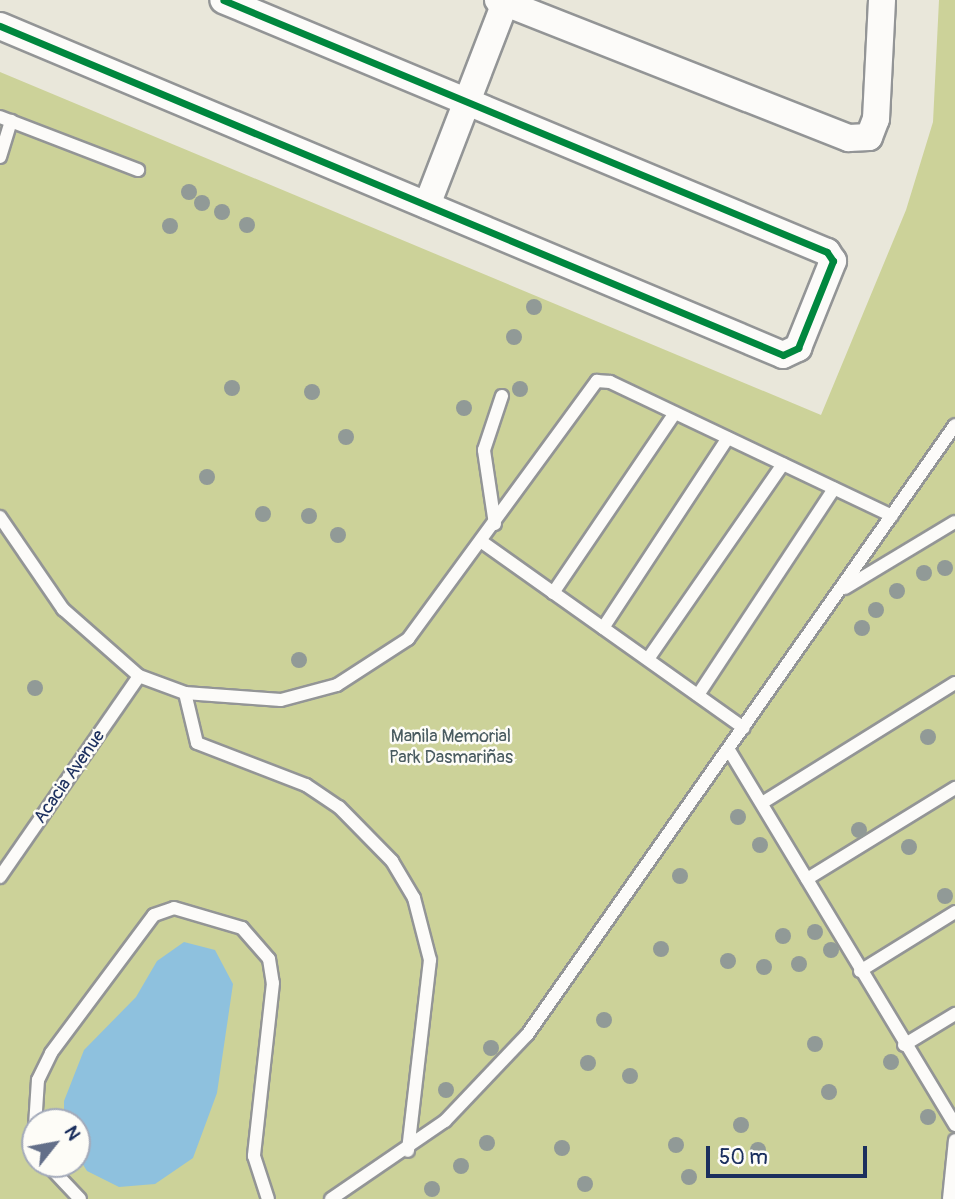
<!DOCTYPE html>
<html>
<head>
<meta charset="utf-8">
<style>
  body { margin:0 }
  #map { position:relative; width:955px; height:1199px; overflow:hidden; background:#e9e7da; font-family:Pangolin,sans-serif }
  div>[style] { position:absolute }
  [style*='--x'] { left:calc(var(--x)*1px); top:calc(var(--y)*1px); width:calc(var(--w)*1px); rotate:calc(var(--a)*1deg) }
  .green>* { inset:0; background:#ccd299 }
  .water>* { inset:0; background:#8ec1de }
  .roads { filter:drop-shadow(2px 0 #939596) drop-shadow(-2px 0 #939596) drop-shadow(0 2px #939596) drop-shadow(0 -2px #939596) }
  .lane>* { height:12px; margin:-6px; padding:0 6px; transform-origin:6px; border-radius:6px; background:#fcfbf9 }
  .street>* { height:26px; margin:-13px; padding:0 13px; transform-origin:13px; border-radius:13px; background:#fcfbf9 }
  .cycleway>* { height:7px; margin:-3.5px; padding:0 3.5px; transform-origin:3.5px; border-radius:3.5px; background:#00873e }
  .trees>* { width:16px; height:16px; margin:-8px; border-radius:50%; background:#919a97 }
  span { translate:-50% -50%; white-space:nowrap; text-align:center; line-height:1.15; -webkit-text-stroke:5px #fdfcf7; paint-order:stroke }
  .park-label { font-size:18px; color:#495b60 }
  .street-label { font-size:18px; color:#1b2f5e }
  .north { position:absolute; left:21px; top:1108px; width:70px; height:70px; box-sizing:border-box; background:#fdfcf7; border:2px solid #a3aaba; border-radius:50%; rotate:59deg; font-size:19px; font-weight:700; line-height:28px; text-align:center; color:#1b2f5e }
  .north::after { content:''; display:block; margin:auto; width:24px; height:32px; background:#636f89; clip-path:polygon(50% 0,100% 100%,50% 72%,0 100%) }
  .scale { position:absolute; left:706px; top:1146px; width:161px; height:32px; box-sizing:border-box; border:4px solid #1b2f5e; border-top:0; padding-left:9px; font-size:21px; line-height:24px; white-space:nowrap; color:#1b2f5e; -webkit-text-stroke:5px #fdfcf7; paint-order:stroke }
</style>
</head>
<body>
<div id="map">
  <div class="green">
    <i style="clip-path:polygon(evenodd,939px 0,955px 0,955px 1199px,0 1199px,0 72px,821px 415px,906px 210px,933px 122px,939px 0,35px 1122px,77px 1122px,77px 1164px,35px 1164px,35px 1122px)"></i>
  </div>
  <div class="water">
    <i style="clip-path:polygon(184px 942px,215px 950px,233px 984px,217px 1093px,193px 1158px,155px 1184px,119px 1187px,87px 1171px,77px 1155px,77px 1122px,64px 1122px,64px 1101px,84px 1050px,136px 997px,157px 961px)"></i>
  </div>
  <div class="roads">
    <div class="lane">
      <i style="--x:0;--y:117;--w:148;--a:21"></i>
      <i style="--x:0;--y:157;--w:38;--a:-73"></i>
      <i style="--x:0;--y:517;--w:112;--a:55.6"></i>
      <i style="--x:63;--y:609;--w:101;--a:41.4"></i>
      <i style="--x:139;--y:676;--w:49;--a:20.3"></i>
      <i style="--x:185;--y:693;--w:96;--a:4.2"></i>
      <i style="--x:281;--y:700;--w:58;--a:-15"></i>
      <i style="--x:337;--y:685;--w:85;--a:-32.9"></i>
      <i style="--x:408;--y:639;--w:320;--a:-53.8"></i>
      <i style="--x:597;--y:381;--w:13;--a:4"></i>
      <i style="--x:610;--y:382;--w:312;--a:25.4"></i>
      <i style="--x:495;--y:524;--w:75;--a:-98.5"></i>
      <i style="--x:484;--y:450;--w:57;--a:-71.6"></i>
      <i style="--x:482;--y:542;--w:321;--a:35.4"></i>
      <i style="--x:845;--y:588;--w:128;--a:-31"></i>
      <i style="--x:553;--y:593;--w:217;--a:-55.9"></i>
      <i style="--x:603;--y:628;--w:227;--a:-56.7"></i>
      <i style="--x:648;--y:659;--w:237;--a:-55.3"></i>
      <i style="--x:185;--y:693;--w:51;--a:76.5"></i>
      <i style="--x:197;--y:743;--w:117;--a:21.1"></i>
      <i style="--x:306;--y:785;--w:40;--a:34"></i>
      <i style="--x:339;--y:807;--w:76;--a:45.5"></i>
      <i style="--x:392;--y:861;--w:43;--a:59.3"></i>
      <i style="--x:414;--y:898;--w:64;--a:75.5"></i>
      <i style="--x:430;--y:960;--w:192;--a:96.6"></i>
      <i style="--x:698;--y:695;--w:247;--a:-56.6"></i>
      <i style="--x:729;--y:750;--w:438;--a:58.9"></i>
      <i style="--x:762;--y:803;--w:227;--a:-31.9"></i>
      <i style="--x:0;--y:877;--w:244;--a:-55.3"></i>
      <i style="--x:807;--y:879;--w:174;--a:-31.6"></i>
      <i style="--x:860;--y:971;--w:112;--a:-31.8"></i>
      <i style="--x:904;--y:1045;--w:60;--a:-31.3"></i>
      <i style="--x:35;--y:1126;--w:46;--a:-86.3"></i>
      <i style="--x:38;--y:1080;--w:30;--a:-64"></i>
      <i style="--x:51;--y:1053;--w:172;--a:-53.3"></i>
      <i style="--x:154;--y:915;--w:21;--a:-19"></i>
      <i style="--x:174;--y:908;--w:71;--a:16.4"></i>
      <i style="--x:242;--y:928;--w:41;--a:48.9"></i>
      <i style="--x:269;--y:959;--w:24;--a:81"></i>
      <i style="--x:273;--y:983;--w:174;--a:96.3"></i>
      <i style="--x:254;--y:1156;--w:45;--a:72"></i>
      <i style="--x:47;--y:1164;--w:48;--a:46.7"></i>
      <i style="--x:331;--y:1199;--w:138;--a:-34.4"></i>
      <i style="--x:445;--y:1121;--w:119;--a:-46.4"></i>
      <i style="--x:527;--y:1035;--w:745;--a:-54.94"></i>
      <i style="--x:949;--y:1199;--w:59;--a:-84.2"></i>
    </div>
    <div class="street">
      <i style="--x:498;--y:0;--w:377;--a:21.5"></i>
      <i style="--x:849;--y:138;--w:20;--a:-3"></i>
      <i style="--x:869;--y:137;--w:19;--a:-69"></i>
      <i style="--x:876;--y:119;--w:119;--a:-87.1"></i>
      <i style="--x:0;--y:26;--w:849;--a:22.79"></i>
      <i style="--x:783;--y:355;--w:17;--a:-25"></i>
      <i style="--x:798;--y:348;--w:94;--a:-68.1"></i>
      <i style="--x:833;--y:261;--w:11;--a:-124"></i>
      <i style="--x:827;--y:252;--w:654;--a:-157.35"></i>
      <i style="--x:427;--y:205;--w:220;--a:-68.9"></i>
    </div>
  </div>
  <div class="cycleway">
    <i style="--x:0;--y:26;--w:849;--a:22.79"></i>
    <i style="--x:783;--y:355;--w:17;--a:-25"></i>
    <i style="--x:798;--y:348;--w:94;--a:-68.1"></i>
    <i style="--x:833;--y:261;--w:11;--a:-124"></i>
    <i style="--x:827;--y:252;--w:654;--a:-157.35"></i>
  </div>
  <div class="trees">
    <i style="left:189px;top:192px"></i>
    <i style="left:202px;top:203px"></i>
    <i style="left:222px;top:212px"></i>
    <i style="left:247px;top:225px"></i>
    <i style="left:170px;top:226px"></i>
    <i style="left:534px;top:307px"></i>
    <i style="left:514px;top:337px"></i>
    <i style="left:232px;top:388px"></i>
    <i style="left:520px;top:389px"></i>
    <i style="left:312px;top:392px"></i>
    <i style="left:464px;top:408px"></i>
    <i style="left:346px;top:437px"></i>
    <i style="left:207px;top:477px"></i>
    <i style="left:263px;top:514px"></i>
    <i style="left:309px;top:516px"></i>
    <i style="left:338px;top:535px"></i>
    <i style="left:945px;top:568px"></i>
    <i style="left:924px;top:573px"></i>
    <i style="left:897px;top:591px"></i>
    <i style="left:876px;top:610px"></i>
    <i style="left:862px;top:628px"></i>
    <i style="left:299px;top:660px"></i>
    <i style="left:35px;top:688px"></i>
    <i style="left:928px;top:737px"></i>
    <i style="left:738px;top:817px"></i>
    <i style="left:859px;top:830px"></i>
    <i style="left:760px;top:845px"></i>
    <i style="left:909px;top:847px"></i>
    <i style="left:680px;top:876px"></i>
    <i style="left:945px;top:896px"></i>
    <i style="left:815px;top:932px"></i>
    <i style="left:783px;top:936px"></i>
    <i style="left:661px;top:949px"></i>
    <i style="left:831px;top:950px"></i>
    <i style="left:728px;top:961px"></i>
    <i style="left:799px;top:964px"></i>
    <i style="left:764px;top:967px"></i>
    <i style="left:604px;top:1020px"></i>
    <i style="left:815px;top:1044px"></i>
    <i style="left:491px;top:1048px"></i>
    <i style="left:891px;top:1062px"></i>
    <i style="left:588px;top:1063px"></i>
    <i style="left:630px;top:1076px"></i>
    <i style="left:446px;top:1090px"></i>
    <i style="left:829px;top:1092px"></i>
    <i style="left:928px;top:1117px"></i>
    <i style="left:741px;top:1125px"></i>
    <i style="left:487px;top:1143px"></i>
    <i style="left:676px;top:1145px"></i>
    <i style="left:562px;top:1148px"></i>
    <i style="left:758px;top:1150px"></i>
    <i style="left:461px;top:1166px"></i>
    <i style="left:689px;top:1177px"></i>
    <i style="left:585px;top:1184px"></i>
    <i style="left:432px;top:1189px"></i>
  </div>
  <div class="park-label">
    <span style="left:451px;top:748px">Manila Memorial<br>Park Dasmariñas</span>
  </div>
  <div class="street-label">
    <span style="left:70px;top:777px;rotate:-55deg">Acacia Avenue</span>
  </div>
  <div class="north">N</div>
  <div class="scale">50 m</div>
</div>
</body>
</html>
